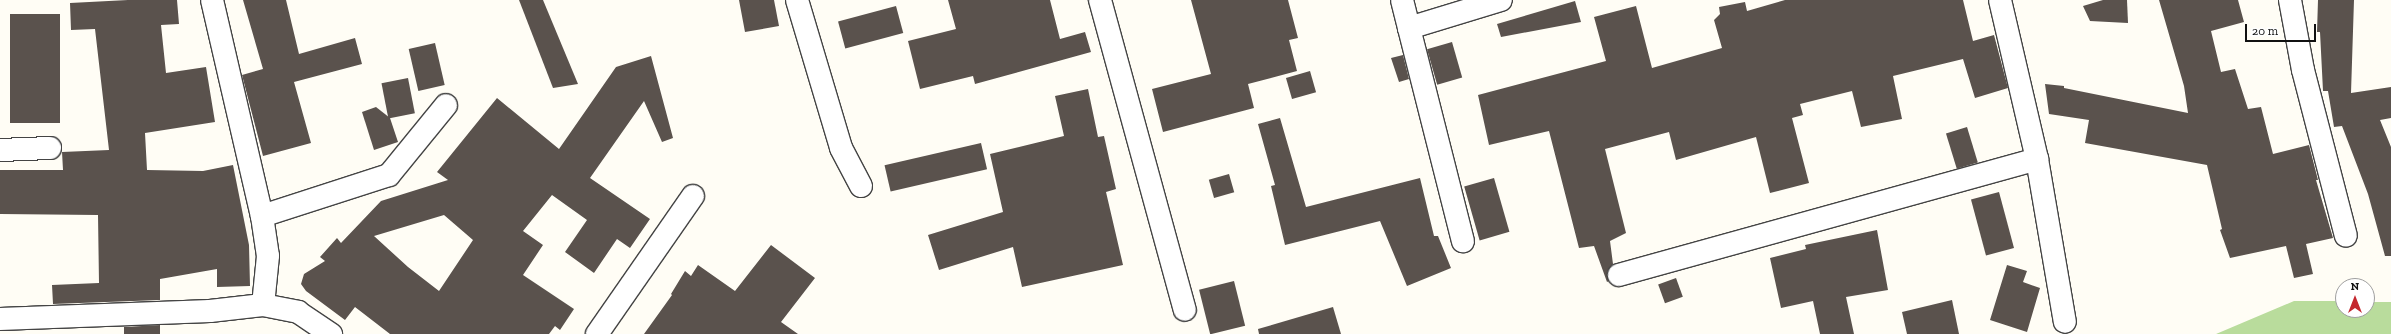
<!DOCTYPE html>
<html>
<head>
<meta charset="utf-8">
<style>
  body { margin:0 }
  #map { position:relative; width:2391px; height:334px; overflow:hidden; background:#fffdf5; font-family:"Zilla Slab",serif }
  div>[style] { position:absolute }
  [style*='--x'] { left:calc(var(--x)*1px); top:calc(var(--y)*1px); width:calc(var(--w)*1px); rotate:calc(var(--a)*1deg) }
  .forest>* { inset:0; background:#b9dc9c }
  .building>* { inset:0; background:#5a524d; transform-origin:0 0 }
  .roads { filter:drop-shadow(1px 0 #444) drop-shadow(-1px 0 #444) drop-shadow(0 1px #444) drop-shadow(0 -1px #444) }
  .minor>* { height:22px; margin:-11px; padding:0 11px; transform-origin:11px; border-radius:11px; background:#fff }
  span { translate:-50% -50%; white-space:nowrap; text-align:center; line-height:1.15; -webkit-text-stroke:4px #fff; paint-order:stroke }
  .north { position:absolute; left:2335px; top:278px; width:40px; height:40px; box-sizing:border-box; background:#fff; border:1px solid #a0a0a0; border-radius:50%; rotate:0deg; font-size:11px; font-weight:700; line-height:16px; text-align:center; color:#111 }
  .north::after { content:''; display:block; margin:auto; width:14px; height:18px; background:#c4262e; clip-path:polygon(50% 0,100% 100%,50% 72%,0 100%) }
  .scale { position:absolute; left:2245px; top:24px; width:71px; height:18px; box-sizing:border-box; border:2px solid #111; border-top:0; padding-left:5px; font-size:12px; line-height:14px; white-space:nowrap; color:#111; -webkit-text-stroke:3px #fff; paint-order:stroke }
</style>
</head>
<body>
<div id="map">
  <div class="forest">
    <i style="clip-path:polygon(2294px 301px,2343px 301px,2343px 310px,2367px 310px,2367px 302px,2391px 302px,2391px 334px,2216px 334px)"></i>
  </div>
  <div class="building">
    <i style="clip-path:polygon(128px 0,177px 0,179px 24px,161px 25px,166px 73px,206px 67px,215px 122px,145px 133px,147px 170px,203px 171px,233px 165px,249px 245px,250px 286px,217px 287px,217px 269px,160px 279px,160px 300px,53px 304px,52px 285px,99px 283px,98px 215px,0 214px,0 170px,63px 170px,62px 152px,109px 150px,95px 29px,71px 30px,70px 3px)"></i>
    <i style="clip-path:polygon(243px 0,286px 0,299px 54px,355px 38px,362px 64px,294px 82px,311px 143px,263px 156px,242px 75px,263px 69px)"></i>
    <i style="clip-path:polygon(519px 0,543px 0,578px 84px,553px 88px)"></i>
    <i style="clip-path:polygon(739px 0,774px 0,779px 26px,745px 32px)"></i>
    <i style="clip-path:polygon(948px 0,1050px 0,1060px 39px,1085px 32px,1091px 52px,975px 84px,973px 76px,920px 89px,908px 41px,956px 29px)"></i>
    <i style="clip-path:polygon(1191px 0,1288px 0,1298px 38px,1289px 40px,1297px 71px,1248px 84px,1254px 108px,1163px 132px,1152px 89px,1211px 74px)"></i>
    <i style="clip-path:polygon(1785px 0,1963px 0,1973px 41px,1994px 35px,2008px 88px,1975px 98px,1963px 59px,1893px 76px,1902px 119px,1861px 127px,1852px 91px,1800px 104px,1803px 115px,1792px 118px,1809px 183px,1770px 193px,1756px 137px,1676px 160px,1669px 132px,1605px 149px,1626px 233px,1610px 241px,1613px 264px,1607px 272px,1609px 281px,1607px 282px,1594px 246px,1579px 248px,1549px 131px,1489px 145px,1478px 95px,1606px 61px,1594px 17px,1636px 6px,1652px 68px,1722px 48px,1714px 20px,1720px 14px,1719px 7px,1745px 2px,1747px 11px)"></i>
    <i style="clip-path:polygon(2103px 0,2127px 0,2128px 23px,2090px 21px,2083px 6px)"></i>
    <i style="clip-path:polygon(2159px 0,2238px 0,2244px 22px,2211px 31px,2221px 72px,2235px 69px,2248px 109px,2261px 107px,2273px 154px,2309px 145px,2318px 180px,2316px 180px,2333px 238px,2306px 244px,2313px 274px,2294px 278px,2286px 246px,2230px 258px,2220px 230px,2222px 229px,2207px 165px,2085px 143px,2089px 120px,2049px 114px,2045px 84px,2064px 86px,2064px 88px,2188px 113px,2184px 86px)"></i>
    <i style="clip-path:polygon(2318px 0,2354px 0,2351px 93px,2391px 87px,2391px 118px,2380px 120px,2391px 147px,2391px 256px,2385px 256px,2368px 194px,2342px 126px,2334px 127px,2328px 91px,2323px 91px,2320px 32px,2317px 32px)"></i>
    <i style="clip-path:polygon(1575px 1px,1581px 22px,1501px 37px,1497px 24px)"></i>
    <i style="left:896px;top:6px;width:28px;height:60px;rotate:75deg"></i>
    <i style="left:10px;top:14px;width:50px;height:109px"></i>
    <i style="left:1452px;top:42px;width:37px;height:26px;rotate:74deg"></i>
    <i style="left:435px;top:43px;width:43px;height:27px;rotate:77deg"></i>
    <i style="clip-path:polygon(1403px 55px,1409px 79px,1399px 82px,1391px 58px)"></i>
    <i style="clip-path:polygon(evenodd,651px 56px,673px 138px,662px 142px,644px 101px,590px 178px,650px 219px,630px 248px,617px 239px,594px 273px,565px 252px,587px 220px,552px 195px,523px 231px,543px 245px,523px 275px,574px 309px,560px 330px,555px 326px,549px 334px,390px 334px,355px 307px,345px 320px,306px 291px,301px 284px,304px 274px,325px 261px,320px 257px,337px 238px,341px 243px,381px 201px,448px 180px,437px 172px,497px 98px,559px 149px,616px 67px,651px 56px,444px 215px,473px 240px,439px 291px,408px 267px,374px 236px,444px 215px)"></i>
    <i style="left:1310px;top:71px;width:22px;height:25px;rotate:74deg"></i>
    <i style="left:408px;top:78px;width:36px;height:27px;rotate:79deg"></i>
    <i style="clip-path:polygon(1088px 89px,1098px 137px,1104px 136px,1116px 189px,1106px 192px,1123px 265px,1022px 287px,1013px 247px,939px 270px,928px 235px,1003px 212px,990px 154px,1064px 136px,1055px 96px)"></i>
    <i style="clip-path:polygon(376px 107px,390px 118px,398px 142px,374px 150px,362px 112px)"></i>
    <i style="clip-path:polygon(1280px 118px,1306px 207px,1420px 178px,1434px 236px,1438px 236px,1451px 268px,1407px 286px,1380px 221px,1285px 245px,1271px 186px,1275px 185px,1258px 124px)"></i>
    <i style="left:1967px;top:127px;width:37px;height:22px;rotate:73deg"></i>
    <i style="left:981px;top:143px;width:27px;height:99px;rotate:77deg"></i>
    <i style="left:1229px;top:174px;width:19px;height:21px;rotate:74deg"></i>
    <i style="left:1494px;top:178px;width:56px;height:31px;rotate:74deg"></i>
    <i style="left:1999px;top:192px;width:58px;height:29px;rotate:75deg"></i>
    <i style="clip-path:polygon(1877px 230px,1888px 290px,1846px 297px,1854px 334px,1820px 334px,1813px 301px,1781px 308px,1770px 258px,1806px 249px,1805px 245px)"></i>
    <i style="clip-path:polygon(771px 245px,815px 278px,781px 322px,798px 334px,644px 334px,672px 295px,671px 294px,685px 271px,691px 276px,698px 265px,735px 291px)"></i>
    <i style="clip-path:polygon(2007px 265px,2027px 271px,2023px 282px,2040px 288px,2027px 332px,1990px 320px)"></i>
    <i style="left:1676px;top:278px;width:20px;height:19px;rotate:70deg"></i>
    <i style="left:1234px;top:281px;width:46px;height:36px;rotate:76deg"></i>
    <i style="clip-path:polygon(1952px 300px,1959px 334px,1907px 334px,1902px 312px)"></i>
    <i style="clip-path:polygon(1333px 307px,1341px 334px,1259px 334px,1258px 329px)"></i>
    <i style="clip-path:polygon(160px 325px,160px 334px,124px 334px,124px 327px)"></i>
  </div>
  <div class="roads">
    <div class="minor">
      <i style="--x:212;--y:0;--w:222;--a:77"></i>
      <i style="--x:262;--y:216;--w:40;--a:81.5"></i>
      <i style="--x:268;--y:256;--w:49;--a:95.8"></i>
      <i style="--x:797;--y:0;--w:154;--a:73.4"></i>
      <i style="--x:841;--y:148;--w:43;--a:62.2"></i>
      <i style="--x:1100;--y:0;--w:321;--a:74.7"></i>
      <i style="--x:1402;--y:0;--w:29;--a:76"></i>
      <i style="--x:1409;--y:28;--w:96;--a:-16.9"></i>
      <i style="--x:2000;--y:0;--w:163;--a:76.9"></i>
      <i style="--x:2037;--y:159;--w:165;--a:80.3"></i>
      <i style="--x:2290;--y:0;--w:71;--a:79.5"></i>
      <i style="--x:2303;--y:70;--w:171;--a:75.5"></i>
      <i style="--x:1409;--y:28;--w:220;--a:75.8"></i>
      <i style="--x:0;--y:150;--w:50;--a:-2.3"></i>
      <i style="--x:262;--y:216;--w:133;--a:-17.9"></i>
      <i style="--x:389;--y:175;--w:90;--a:-50.8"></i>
      <i style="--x:1619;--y:275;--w:434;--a:-15.5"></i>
      <i style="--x:0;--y:319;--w:210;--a:-2.2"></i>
      <i style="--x:210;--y:311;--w:53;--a:-6.5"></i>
      <i style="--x:263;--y:305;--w:36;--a:11"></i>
      <i style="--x:298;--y:312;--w:40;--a:34"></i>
      <i style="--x:597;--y:334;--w:168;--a:-55.2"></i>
    </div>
  </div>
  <div class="north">N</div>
  <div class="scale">20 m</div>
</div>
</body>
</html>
